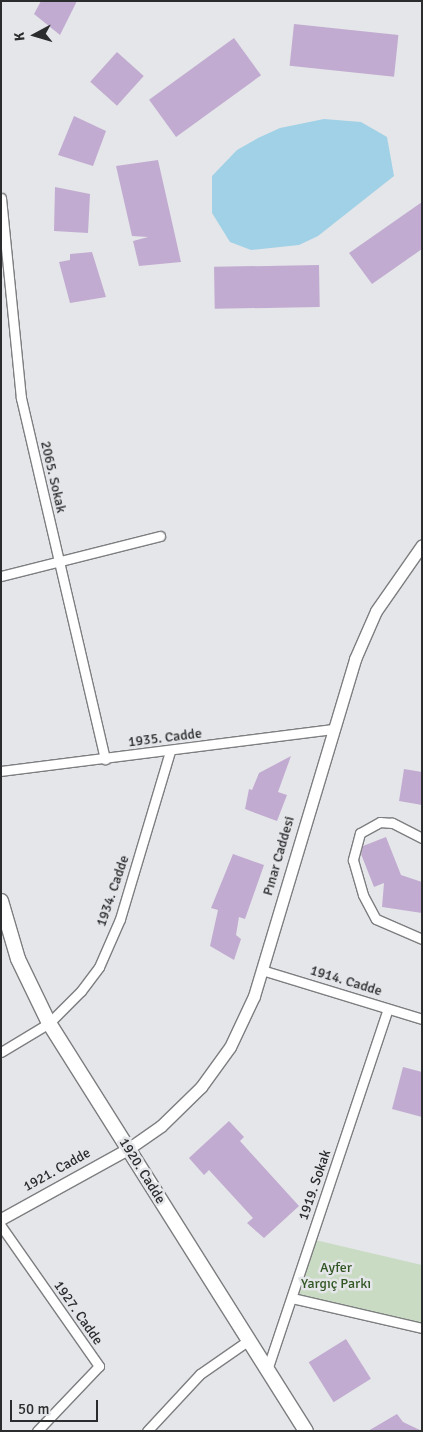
<!DOCTYPE html>
<html>
<head>
<meta charset="utf-8">
<style>
  body { margin:0 }
  #map { position:relative; width:423px; height:1432px; overflow:hidden; background:#e5e6e9; font-family:Signika,sans-serif }
  div>[style] { position:absolute }
  [style*='--x'] { left:calc(var(--x)*1px); top:calc(var(--y)*1px); width:calc(var(--w)*1px); rotate:calc(var(--a)*1deg) }
  .green>* { inset:0; background:#cadbc4 }
  .water>* { inset:0; background:#a1d1e6 }
  .building>* { inset:0; background:#c2abd1; transform-origin:0 0 }
  .roads { filter:drop-shadow(1px 0 #7d7e80) drop-shadow(-1px 0 #7d7e80) drop-shadow(0 1px #7d7e80) drop-shadow(0 -1px #7d7e80) }
  .minor>* { height:9px; margin:-4.5px; padding:0 4.5px; transform-origin:4.5px; border-radius:4.5px; background:#fff }
  .tertiary>* { height:11px; margin:-5.5px; padding:0 5.5px; transform-origin:5.5px; border-radius:5.5px; background:#fff }
  .secondary>* { height:14px; margin:-7px; padding:0 7px; transform-origin:7px; border-radius:7px; background:#fff }
  span { translate:-50% -50%; white-space:nowrap; text-align:center; line-height:1.15; -webkit-text-stroke:5px #e5e6e9; paint-order:stroke }
  .street-label { font-size:14px; color:#2b2c2d }
  .park-label { font-size:14px; color:#315523 }
  .frame { position:absolute; inset:0; border:2px solid #2b2c2d; pointer-events:none }
  .north { position:absolute; left:10px; top:10px; width:50px; height:50px; -webkit-text-stroke:4px #e5e6e9; paint-order:stroke; rotate:264deg; font-size:14px; font-weight:700; line-height:20px; text-align:center; color:#2b2c2d }
  .north::after { content:''; display:block; margin:auto; width:18px; height:22px; background:#2b2c2d; clip-path:polygon(50% 0,100% 100%,50% 72%,0 100%) }
  .scale { position:absolute; left:10px; top:1400px; width:88px; height:22px; box-sizing:border-box; border:2px solid #2b2c2d; border-top:0; padding-left:6px; font-size:15px; line-height:18px; white-space:nowrap; color:#2b2c2d; -webkit-text-stroke:4px #e5e6e9; paint-order:stroke }
</style>
</head>
<body>
<div id="map">
  <div class="green">
    <i style="clip-path:polygon(311px 1239px,422px 1265px,422px 1328px,292px 1298px)"></i>
  </div>
  <div class="water">
    <i style="clip-path:polygon(324px 119px,361px 122px,387px 137px,394px 176px,318px 236px,299px 245px,251px 250px,230px 242px,212px 213px,212px 176px,237px 150px,258px 138px,280px 128px)"></i>
  </div>
  <div class="building">
    <i style="clip-path:polygon(41px 1px,77px 1px,60px 35px,34px 14px)"></i>
    <i style="left:294px;top:24px;width:105px;height:42px;rotate:6deg"></i>
    <i style="left:234px;top:38px;width:46px;height:105px;rotate:54deg"></i>
    <i style="left:117px;top:52px;width:36px;height:40px;rotate:42deg"></i>
    <i style="clip-path:polygon(74px 116px,106px 131px,93px 166px,58px 155px)"></i>
    <i style="clip-path:polygon(158px 160px,181px 262px,139px 266px,133px 241px,148px 237px,132px 236px,116px 166px)"></i>
    <i style="clip-path:polygon(55px 187px,90px 194px,88px 233px,54px 231px)"></i>
    <i style="clip-path:polygon(422px 202px,422px 249px,372px 284px,349px 253px)"></i>
    <i style="clip-path:polygon(92px 252px,106px 297px,70px 303px,59px 262px,70px 260px,70px 254px)"></i>
    <i style="left:319px;top:265px;width:42px;height:105px;rotate:89deg"></i>
    <i style="clip-path:polygon(291px 756px,278px 792px,287px 795px,277px 821px,245px 809px,249px 789px,252px 790px,259px 773px)"></i>
    <i style="clip-path:polygon(404px 769px,422px 772px,422px 805px,399px 801px)"></i>
    <i style="clip-path:polygon(386px 837px,401px 875px,422px 882px,422px 913px,382px 907px,384px 883px,374px 887px,361px 854px,363px 846px)"></i>
    <i style="clip-path:polygon(233px 854px,264px 865px,245px 919px,239px 917px,236px 935px,241px 939px,234px 960px,210px 946px,218px 910px,211px 908px)"></i>
    <i style="clip-path:polygon(403px 1067px,422px 1072px,422px 1117px,392px 1109px)"></i>
    <i style="clip-path:polygon(229px 1121px,244px 1137px,240px 1141px,299px 1206px,264px 1238px,247px 1223px,253px 1218px,209px 1170px,204px 1175px,189px 1158px)"></i>
    <i style="left:346px;top:1339px;width:47px;height:44px;rotate:58deg"></i>
    <i style="clip-path:polygon(397px 1414px,403px 1422px,422px 1431px,368px 1431px)"></i>
  </div>
  <div class="roads">
    <div class="minor">
      <i style="--x:1;--y:198;--w:201;--a:84.3"></i>
      <i style="--x:21;--y:398;--w:371;--a:76.9"></i>
      <i style="--x:1;--y:576;--w:164;--a:-14.1"></i>
      <i style="--x:1;--y:771;--w:334;--a:-7.2"></i>
      <i style="--x:422;--y:838;--w:34;--a:-153"></i>
      <i style="--x:392;--y:823;--w:12;--a:-175"></i>
      <i style="--x:380;--y:822;--w:23;--a:151"></i>
      <i style="--x:360;--y:833;--w:28;--a:105"></i>
      <i style="--x:353;--y:860;--w:36;--a:74"></i>
      <i style="--x:363;--y:895;--w:27;--a:62"></i>
      <i style="--x:376;--y:919;--w:50;--a:23.5"></i>
      <i style="--x:262;--y:970;--w:167;--a:17"></i>
      <i style="--x:1;--y:1052;--w:56;--a:-31.1"></i>
      <i style="--x:49;--y:1023;--w:45;--a:-45"></i>
      <i style="--x:81;--y:991;--w:30;--a:-53"></i>
      <i style="--x:99;--y:967;--w:52;--a:-66.4"></i>
      <i style="--x:120;--y:919;--w:175;--a:-73.4"></i>
      <i style="--x:1;--y:1226;--w:171;--a:55"></i>
      <i style="--x:99;--y:1366;--w:90;--a:133.6"></i>
      <i style="--x:292;--y:1298;--w:133;--a:13"></i>
      <i style="--x:267;--y:1370;--w:381;--a:-71.5"></i>
      <i style="--x:147;--y:1431;--w:78;--a:-47.1"></i>
      <i style="--x:200;--y:1374;--w:60;--a:-34.8"></i>
    </div>
    <div class="tertiary">
      <i style="--x:1;--y:1219;--w:145;--a:-28.9"></i>
      <i style="--x:128;--y:1149;--w:40;--a:-34.9"></i>
      <i style="--x:161;--y:1126;--w:56;--a:-44.3"></i>
      <i style="--x:201;--y:1087;--w:49;--a:-54.1"></i>
      <i style="--x:230;--y:1047;--w:56;--a:-64.8"></i>
      <i style="--x:254;--y:996;--w:352;--a:-73.3"></i>
      <i style="--x:355;--y:659;--w:52;--a:-66.4"></i>
      <i style="--x:376;--y:611;--w:80;--a:-55.1"></i>
    </div>
    <div class="secondary">
      <i style="--x:1;--y:901;--w:60;--a:73.7"></i>
      <i style="--x:18;--y:959;--w:71;--a:64.2"></i>
      <i style="--x:49;--y:1023;--w:482;--a:57.8"></i>
    </div>
  </div>
  <div class="street-label">
    <span style="left:53px;top:477px;rotate:77deg">2065. Sokak</span>
    <span style="left:165px;top:738px;rotate:-7deg">1935. Cadde</span>
    <span style="left:279px;top:856px;rotate:-74deg">Pınar Caddesi</span>
    <span style="left:113px;top:891px;rotate:-71deg">1934. Cadde</span>
    <span style="left:346px;top:981px;rotate:17deg">1914. Cadde</span>
    <span style="left:57px;top:1170px;rotate:-29deg">1921. Cadde</span>
    <span style="left:142px;top:1171px;rotate:58deg">1920. Cadde</span>
    <span style="left:315px;top:1185px;rotate:-71deg">1919. Sokak</span>
    <span style="left:78px;top:1313px;rotate:55deg">1927. Cadde</span>
  </div>
  <div class="park-label">
    <span style="left:336px;top:1276px">Ayfer<br>Yargıç Parkı</span>
  </div>
  <div class="frame"></div>
  <div class="north">K</div>
  <div class="scale">50 m</div>
</div>
</body>
</html>
